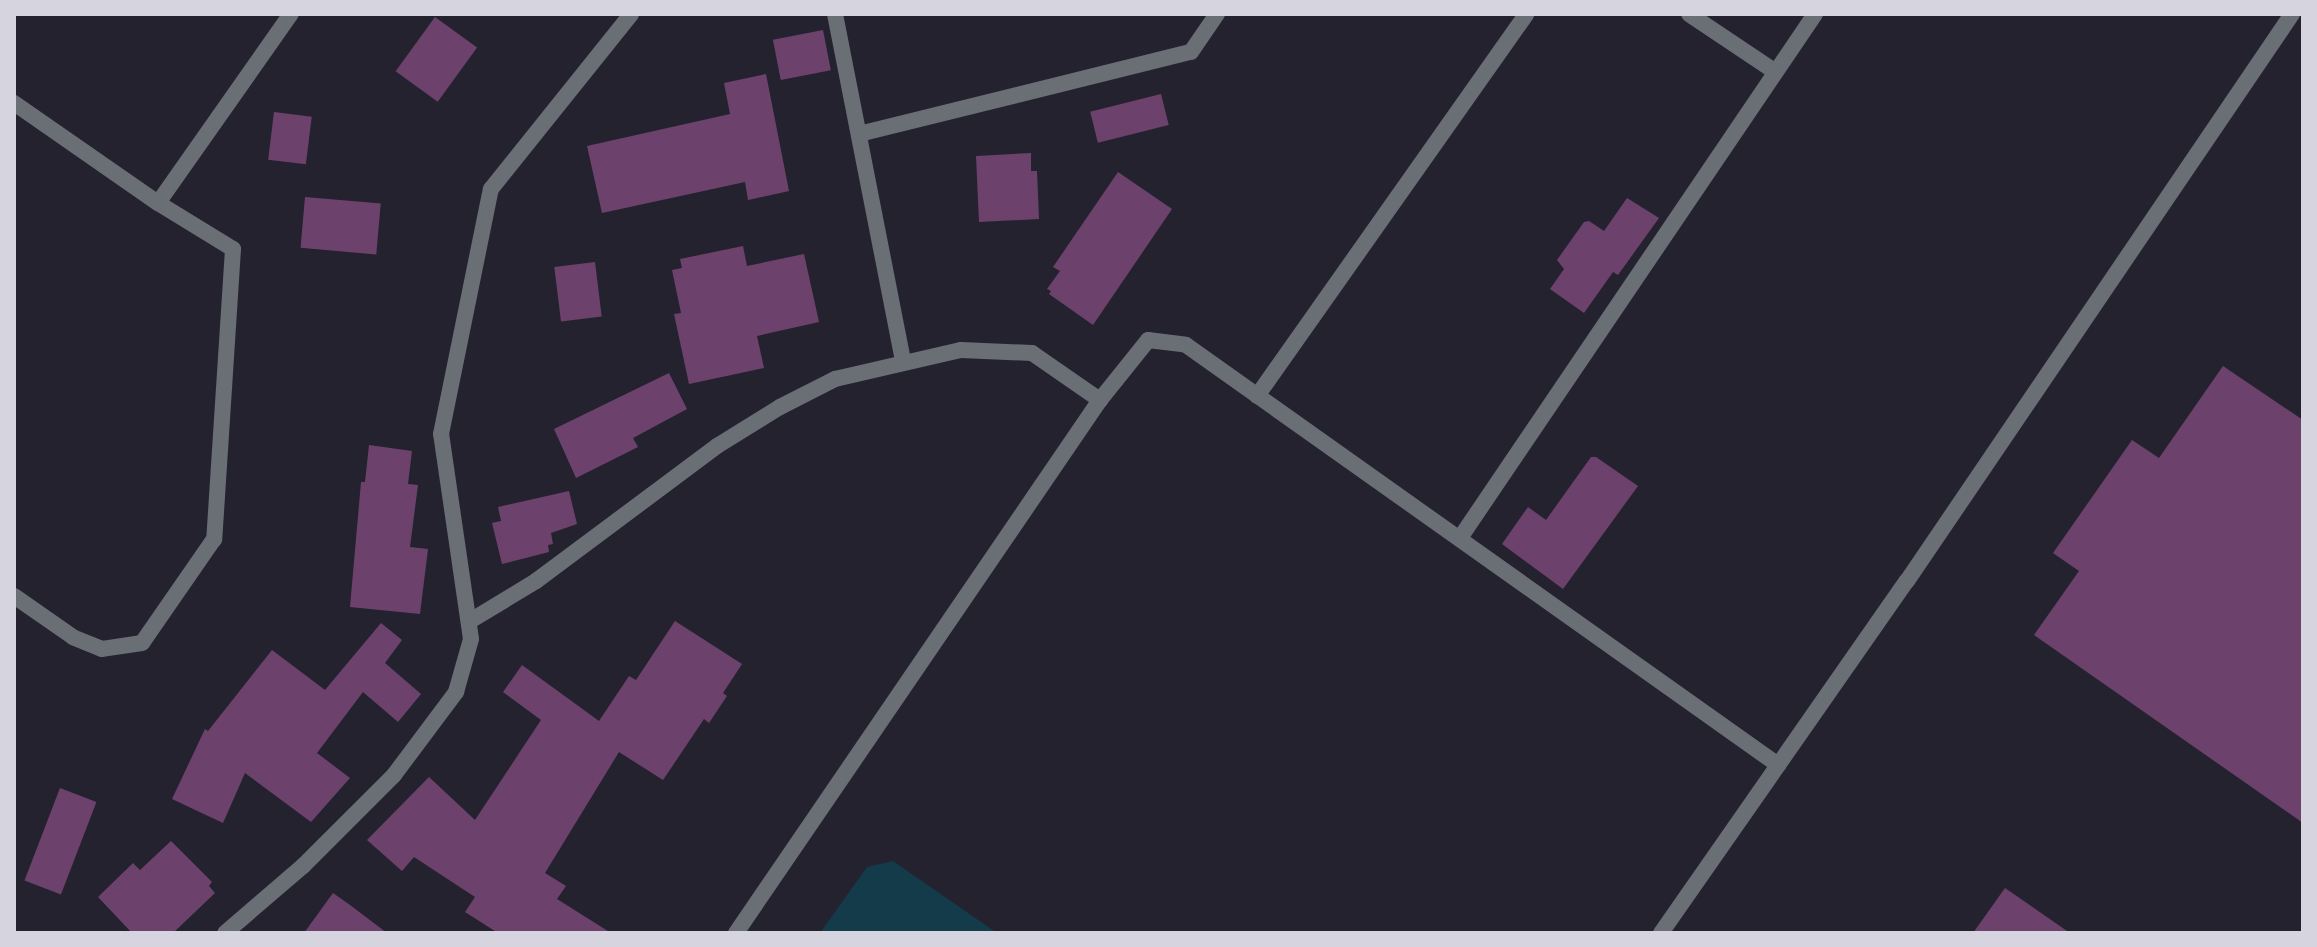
<!DOCTYPE html>
<html>
<head>
<meta charset="utf-8">
<style>
  body { margin:0 }
  #map { position:relative; width:2317px; height:947px; overflow:hidden; background:#252230; font-family:Rubik,sans-serif }
  div>[style] { position:absolute }
  [style*='--x'] { left:calc(var(--x)*1px); top:calc(var(--y)*1px); width:calc(var(--w)*1px); rotate:calc(var(--a)*1deg) }
  .water>* { inset:0; background:#133b4a }
  .building>* { inset:0; background:#6c426c; transform-origin:0 0 }
  .street>* { height:16px; margin:-8px; padding:0 8px; transform-origin:8px; border-radius:8px; background:#6a6e75 }
  span { translate:-50% -50%; white-space:nowrap; text-align:center; line-height:1.15; -webkit-text-stroke:8px #1b1826; paint-order:stroke }
  .frame { position:absolute; inset:0; border:16px solid #d6d5df; pointer-events:none }
</style>
</head>
<body>
<div id="map">
  <div class="water">
    <i style="clip-path:polygon(893px 861px,997px 933px,820px 933px,867px 867px)"></i>
  </div>
  <div class="building">
    <i style="left:435px;top:17px;width:52px;height:67px;rotate:36deg"></i>
    <i style="left:823px;top:30px;width:41px;height:51px;rotate:79deg"></i>
    <i style="clip-path:polygon(766px 74px,789px 191px,748px 200px,745px 182px,602px 213px,587px 146px,730px 114px,724px 83px)"></i>
    <i style="left:1161px;top:94px;width:32px;height:73px;rotate:76deg"></i>
    <i style="left:274px;top:112px;width:38px;height:48px;rotate:7deg"></i>
    <i style="clip-path:polygon(1031px 153px,1031px 171px,1037px 171px,1039px 219px,979px 222px,976px 156px)"></i>
    <i style="clip-path:polygon(1118px 172px,1172px 209px,1093px 325px,1049px 294px,1051px 291px,1047px 289px,1060px 271px,1053px 267px)"></i>
    <i style="left:305px;top:197px;width:76px;height:51px;rotate:5deg"></i>
    <i style="clip-path:polygon(1627px 198px,1659px 218px,1618px 275px,1613px 272px,1584px 313px,1550px 289px,1564px 269px,1557px 260px,1584px 222px,1589px 221px,1604px 231px)"></i>
    <i style="clip-path:polygon(743px 246px,747px 266px,804px 254px,819px 322px,757px 336px,764px 368px,689px 384px,674px 314px,681px 313px,672px 270px,682px 268px,680px 259px)"></i>
    <i style="left:595px;top:262px;width:55px;height:41px;rotate:83deg"></i>
    <i style="clip-path:polygon(2223px 366px,2303px 420px,2303px 823px,2034px 635px,2079px 571px,2053px 553px,2132px 440px,2159px 458px)"></i>
    <i style="clip-path:polygon(669px 373px,687px 409px,633px 438px,638px 447px,576px 478px,554px 429px)"></i>
    <i style="clip-path:polygon(369px 445px,412px 451px,408px 484px,418px 485px,410px 547px,428px 549px,420px 614px,350px 607px,361px 482px,365px 482px)"></i>
    <i style="clip-path:polygon(1591px 457px,1596px 457px,1638px 486px,1563px 589px,1502px 544px,1528px 507px,1546px 520px)"></i>
    <i style="clip-path:polygon(569px 491px,577px 524px,551px 533px,553px 544px,548px 545px,549px 552px,502px 564px,492px 523px,501px 521px,498px 507px)"></i>
    <i style="clip-path:polygon(675px 621px,742px 664px,723px 693px,727px 696px,709px 723px,704px 719px,663px 780px,619px 752px,545px 873px,566px 886px,557px 899px,611px 933px,498px 933px,465px 912px,475px 897px,414px 857px,402px 871px,367px 840px,429px 777px,475px 820px,541px 720px,503px 692px,522px 665px,599px 721px,629px 676px,636px 680px)"></i>
    <i style="clip-path:polygon(381px 623px,402px 640px,385px 663px,421px 694px,398px 722px,363px 692px,317px 753px,350px 778px,311px 822px,245px 773px,223px 823px,172px 799px,205px 729px,208px 731px,272px 650px,325px 690px)"></i>
    <i style="left:60px;top:788px;width:39px;height:99px;rotate:21deg"></i>
    <i style="clip-path:polygon(171px 841px,212px 882px,209px 886px,215px 893px,173px 933px,132px 933px,98px 897px,133px 863px,140px 870px)"></i>
    <i style="clip-path:polygon(2005px 888px,2070px 933px,1973px 933px)"></i>
    <i style="clip-path:polygon(333px 893px,350px 905px,387px 933px,304px 933px)"></i>
  </div>
  <div class="street">
    <i style="--x:835;--y:14;--w:355;--a:78.9"></i>
    <i style="--x:1689;--y:14;--w:102;--a:33.8"></i>
    <i style="--x:14;--y:103;--w:175;--a:34.8"></i>
    <i style="--x:158;--y:203;--w:88;--a:31.5"></i>
    <i style="--x:233;--y:249;--w:291;--a:93.7"></i>
    <i style="--x:214;--y:539;--w:126;--a:124.7"></i>
    <i style="--x:142;--y:643;--w:40;--a:171.5"></i>
    <i style="--x:102;--y:649;--w:31;--a:-158"></i>
    <i style="--x:73;--y:637;--w:72;--a:-145.2"></i>
    <i style="--x:859;--y:134;--w:342;--a:-13.9"></i>
    <i style="--x:1191;--y:52;--w:46;--a:-55.6"></i>
    <i style="--x:158;--y:203;--w:231;--a:-54.9"></i>
    <i style="--x:1257;--y:396;--w:467;--a:-54.8"></i>
    <i style="--x:1460;--y:538;--w:633;--a:-55.88"></i>
    <i style="--x:470;--y:621;--w:77;--a:-31.2"></i>
    <i style="--x:536;--y:581;--w:226;--a:-36.7"></i>
    <i style="--x:717;--y:446;--w:74;--a:-31.8"></i>
    <i style="--x:780;--y:407;--w:62;--a:-27"></i>
    <i style="--x:835;--y:379;--w:129;--a:-13"></i>
    <i style="--x:961;--y:350;--w:71;--a:2.4"></i>
    <i style="--x:1032;--y:353;--w:83;--a:34.7"></i>
    <i style="--x:1100;--y:400;--w:77;--a:-51.3"></i>
    <i style="--x:1148;--y:340;--w:38;--a:7"></i>
    <i style="--x:1186;--y:345;--w:726;--a:35.35"></i>
    <i style="--x:225;--y:933;--w:103;--a:-40.7"></i>
    <i style="--x:303;--y:866;--w:129;--a:-45"></i>
    <i style="--x:394;--y:775;--w:104;--a:-53.2"></i>
    <i style="--x:456;--y:692;--w:55;--a:-74.2"></i>
    <i style="--x:471;--y:639;--w:207;--a:-98.3"></i>
    <i style="--x:441;--y:434;--w:250;--a:-78.5"></i>
    <i style="--x:491;--y:189;--w:224;--a:-51.3"></i>
    <i style="--x:736;--y:933;--w:645;--a:-55.67"></i>
    <i style="--x:1661;--y:933;--w:429;--a:-55.1"></i>
    <i style="--x:1907;--y:581;--w:685;--a:-55.82"></i>
  </div>
  <div class="frame"></div>
</div>
</body>
</html>
